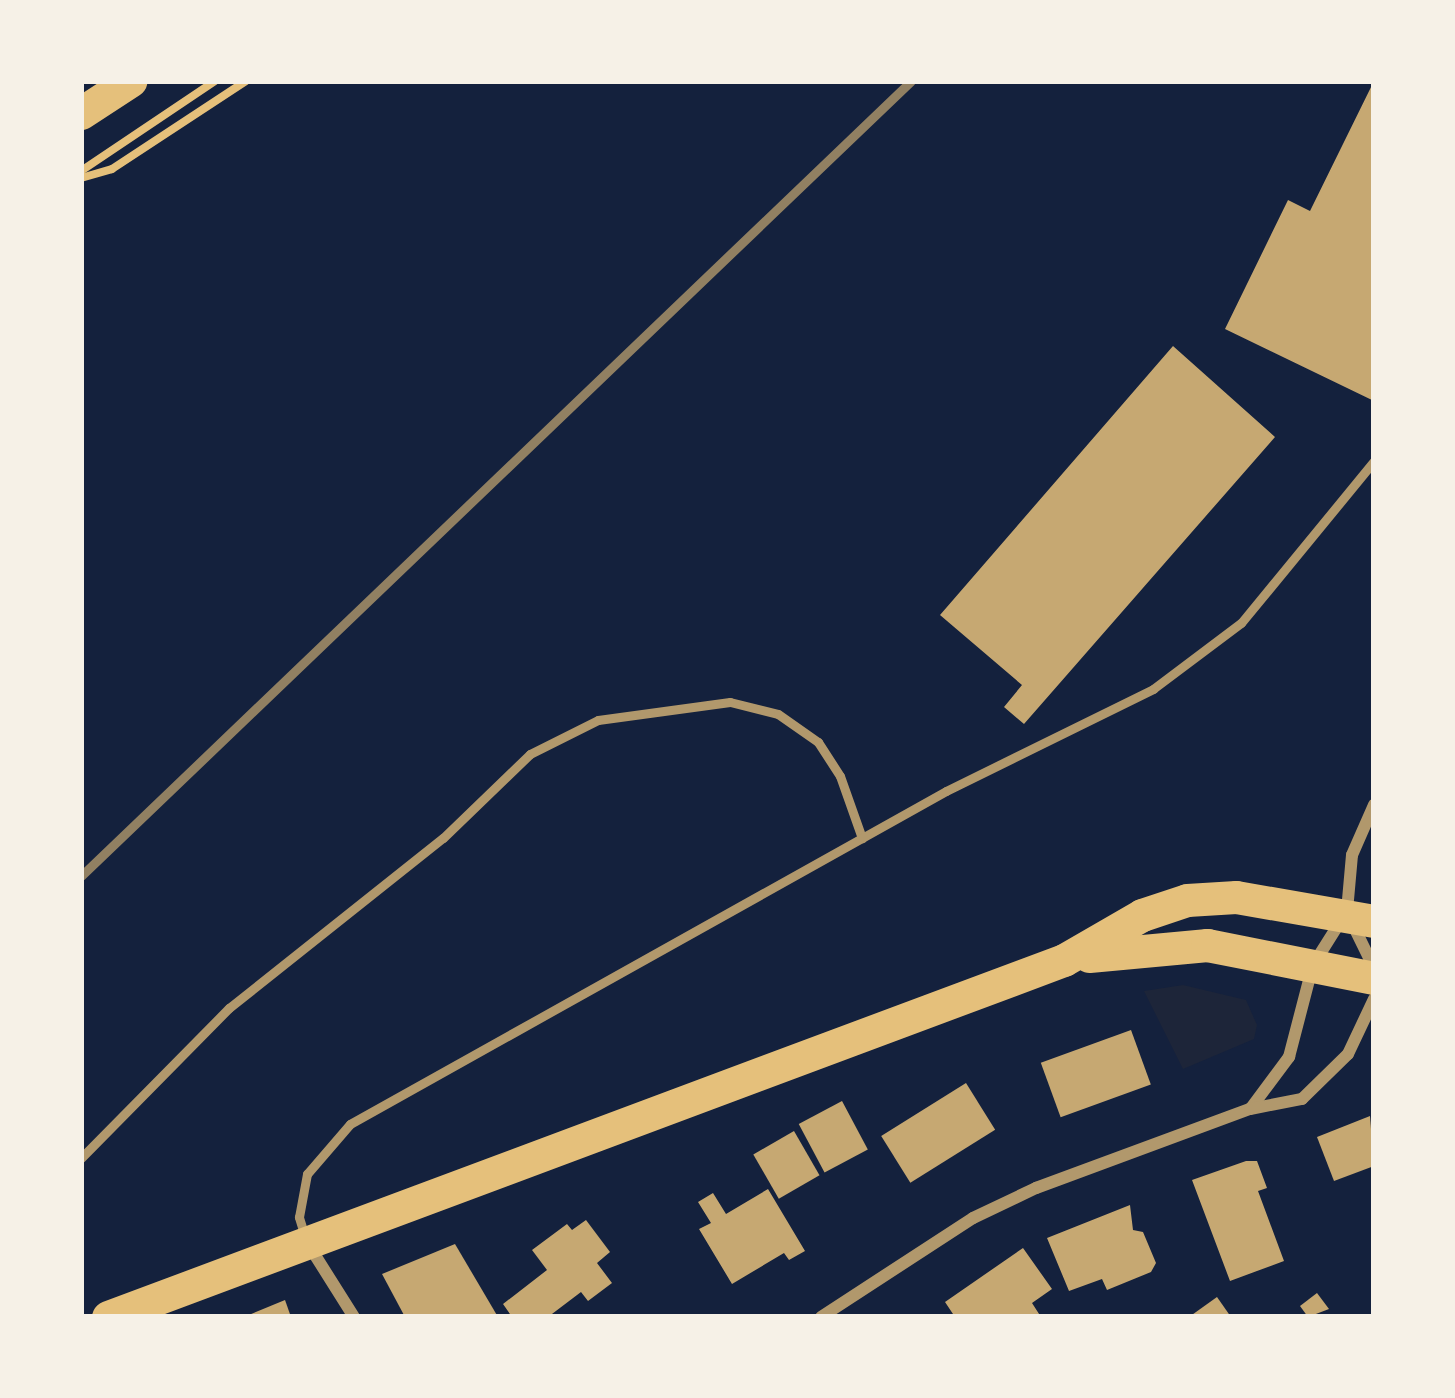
<!DOCTYPE html>
<html>
<head>
<meta charset="utf-8">
<style>
  body { margin:0 }
  #map { position:relative; width:1455px; height:1398px; overflow:hidden; background:#14213d; font-family:Roboto,sans-serif }
  div>[style] { position:absolute }
  [style*='--x'] { left:calc(var(--x)*1px); top:calc(var(--y)*1px); width:calc(var(--w)*1px); rotate:calc(var(--a)*1deg) }
  .green>* { inset:0; background:#1d2539 }
  .building>* { inset:0; background:#c6a872; transform-origin:0 0 }
  .path>* { height:8px; margin:-4px; padding:0 4px; transform-origin:4px; border-radius:4px; background:#e5c07b }
  .service>* { height:9px; margin:-4.5px; padding:0 4.5px; transform-origin:4.5px; border-radius:4.5px; background:#b1986c }
  .minor>* { height:12px; margin:-6px; padding:0 6px; transform-origin:6px; border-radius:6px; background:#b1986c }
  .trunk>* { height:33px; margin:-16.5px; padding:0 16.5px; transform-origin:16.5px; border-radius:16.5px; background:#e5c07b }
  .rail>* { height:9px; margin:-4.5px; padding:0 4.5px; transform-origin:4.5px; border-radius:4.5px; background:#918062 }
  span { translate:-50% -50%; white-space:nowrap; text-align:center; line-height:1.15; -webkit-text-stroke:9px #f6f1e7; paint-order:stroke }
  .frame { position:absolute; inset:0; border:84px solid #f6f1e7; pointer-events:none }
</style>
</head>
<body>
<div id="map">
  <div class="green">
    <i style="clip-path:polygon(1183px 985px,1246px 1000px,1257px 1025px,1254px 1039px,1183px 1069px,1144px 991px)"></i>
  </div>
  <div class="building">
    <i style="clip-path:polygon(1374px 81px,1374px 401px,1225px 329px,1288px 200px,1310px 211px)"></i>
    <i style="clip-path:polygon(1173px 346px,1275px 437px,1024px 724px,1004px 707px,1022px 685px,940px 615px)"></i>
    <i style="left:1131px;top:1030px;width:58px;height:96px;rotate:70deg"></i>
    <i style="left:966px;top:1083px;width:55px;height:100px;rotate:58deg"></i>
    <i style="left:842px;top:1101px;width:55px;height:49px;rotate:62deg"></i>
    <i style="clip-path:polygon(1370px 1116px,1374px 1166px,1334px 1181px,1317px 1137px)"></i>
    <i style="left:794px;top:1131px;width:51px;height:47px;rotate:60deg"></i>
    <i style="clip-path:polygon(1246px 1161px,1257px 1161px,1267px 1188px,1258px 1191px,1284px 1261px,1230px 1281px,1192px 1180px)"></i>
    <i style="clip-path:polygon(768px 1189px,805px 1251px,789px 1260px,784px 1253px,732px 1284px,699px 1229px,711px 1223px,698px 1202px,713px 1193px,726px 1214px)"></i>
    <i style="clip-path:polygon(1130px 1205px,1133px 1230px,1143px 1232px,1156px 1263px,1151px 1272px,1107px 1290px,1102px 1279px,1069px 1291px,1047px 1238px)"></i>
    <i style="clip-path:polygon(586px 1220px,610px 1252px,597px 1263px,612px 1283px,588px 1301px,581px 1292px,548px 1317px,512px 1317px,503px 1304px,547px 1270px,532px 1250px,567px 1224px,572px 1230px)"></i>
    <i style="clip-path:polygon(455px 1244px,498px 1317px,405px 1317px,382px 1274px)"></i>
    <i style="clip-path:polygon(1023px 1248px,1052px 1289px,1032px 1303px,1041px 1317px,955px 1317px,945px 1302px)"></i>
    <i style="clip-path:polygon(1317px 1293px,1329px 1309px,1308px 1317px,1300px 1306px)"></i>
    <i style="clip-path:polygon(1217px 1297px,1231px 1317px,1189px 1317px)"></i>
    <i style="clip-path:polygon(285px 1300px,291px 1317px,244px 1317px)"></i>
  </div>
  <div class="path">
    <i style="--x:81;--y:171;--w:161;--a:-33.9"></i>
    <i style="--x:81;--y:178;--w:32;--a:-16"></i>
    <i style="--x:112;--y:169;--w:160;--a:-33.3"></i>
  </div>
  <div class="service">
    <i style="--x:81;--y:1158;--w:211;--a:-45.4"></i>
    <i style="--x:229;--y:1008;--w:273;--a:-38.5"></i>
    <i style="--x:443;--y:838;--w:121;--a:-44"></i>
    <i style="--x:530;--y:754;--w:76;--a:-26.6"></i>
    <i style="--x:598;--y:720;--w:133;--a:-7.8"></i>
    <i style="--x:730;--y:702;--w:49;--a:14"></i>
    <i style="--x:778;--y:714;--w:49;--a:35"></i>
    <i style="--x:818;--y:742;--w:40;--a:57.1"></i>
    <i style="--x:840;--y:776;--w:66;--a:70.5"></i>
    <i style="--x:305;--y:1237;--w:21;--a:-107"></i>
    <i style="--x:299;--y:1217;--w:44;--a:-79.5"></i>
    <i style="--x:307;--y:1174;--w:66;--a:-49.3"></i>
    <i style="--x:350;--y:1124;--w:683;--a:-29.19"></i>
    <i style="--x:946;--y:791;--w:231;--a:-26.2"></i>
    <i style="--x:1153;--y:689;--w:110;--a:-36.9"></i>
    <i style="--x:1241;--y:623;--w:210;--a:-50.6"></i>
  </div>
  <div class="minor">
    <i style="--x:1352;--y:923;--w:50;--a:63.9"></i>
    <i style="--x:1251;--y:1108;--w:64;--a:-53.3"></i>
    <i style="--x:1289;--y:1057;--w:95;--a:-75.4"></i>
    <i style="--x:1313;--y:965;--w:64;--a:-57.8"></i>
    <i style="--x:1347;--y:911;--w:56;--a:-84.9"></i>
    <i style="--x:1352;--y:855;--w:55;--a:-66.3"></i>
    <i style="--x:308;--y:1244;--w:86;--a:57.8"></i>
    <i style="--x:821;--y:1317;--w:181;--a:-33.1"></i>
    <i style="--x:973;--y:1218;--w:70;--a:-25.5"></i>
    <i style="--x:1036;--y:1188;--w:228;--a:-20.3"></i>
    <i style="--x:1250;--y:1109;--w:53;--a:-10.9"></i>
    <i style="--x:1302;--y:1099;--w:64;--a:-44.4"></i>
    <i style="--x:1348;--y:1054;--w:61;--a:-64.7"></i>
  </div>
  <div class="trunk">
    <i style="--x:81;--y:113;--w:59;--a:-33.1"></i>
    <i style="--x:1089;--y:956;--w:119;--a:-5.3"></i>
    <i style="--x:1207;--y:945;--w:170;--a:11.2"></i>
    <i style="--x:108;--y:1317;--w:1020;--a:-20.48"></i>
    <i style="--x:1064;--y:960;--w:90;--a:-30"></i>
    <i style="--x:1142;--y:915;--w:47;--a:-18.4"></i>
    <i style="--x:1187;--y:900;--w:49;--a:-3.5"></i>
    <i style="--x:1236;--y:897;--w:140;--a:9.9"></i>
  </div>
  <div class="rail">
    <i style="--x:81;--y:876;--w:1149;--a:-43.77"></i>
  </div>
  <div class="frame"></div>
</div>
</body>
</html>
